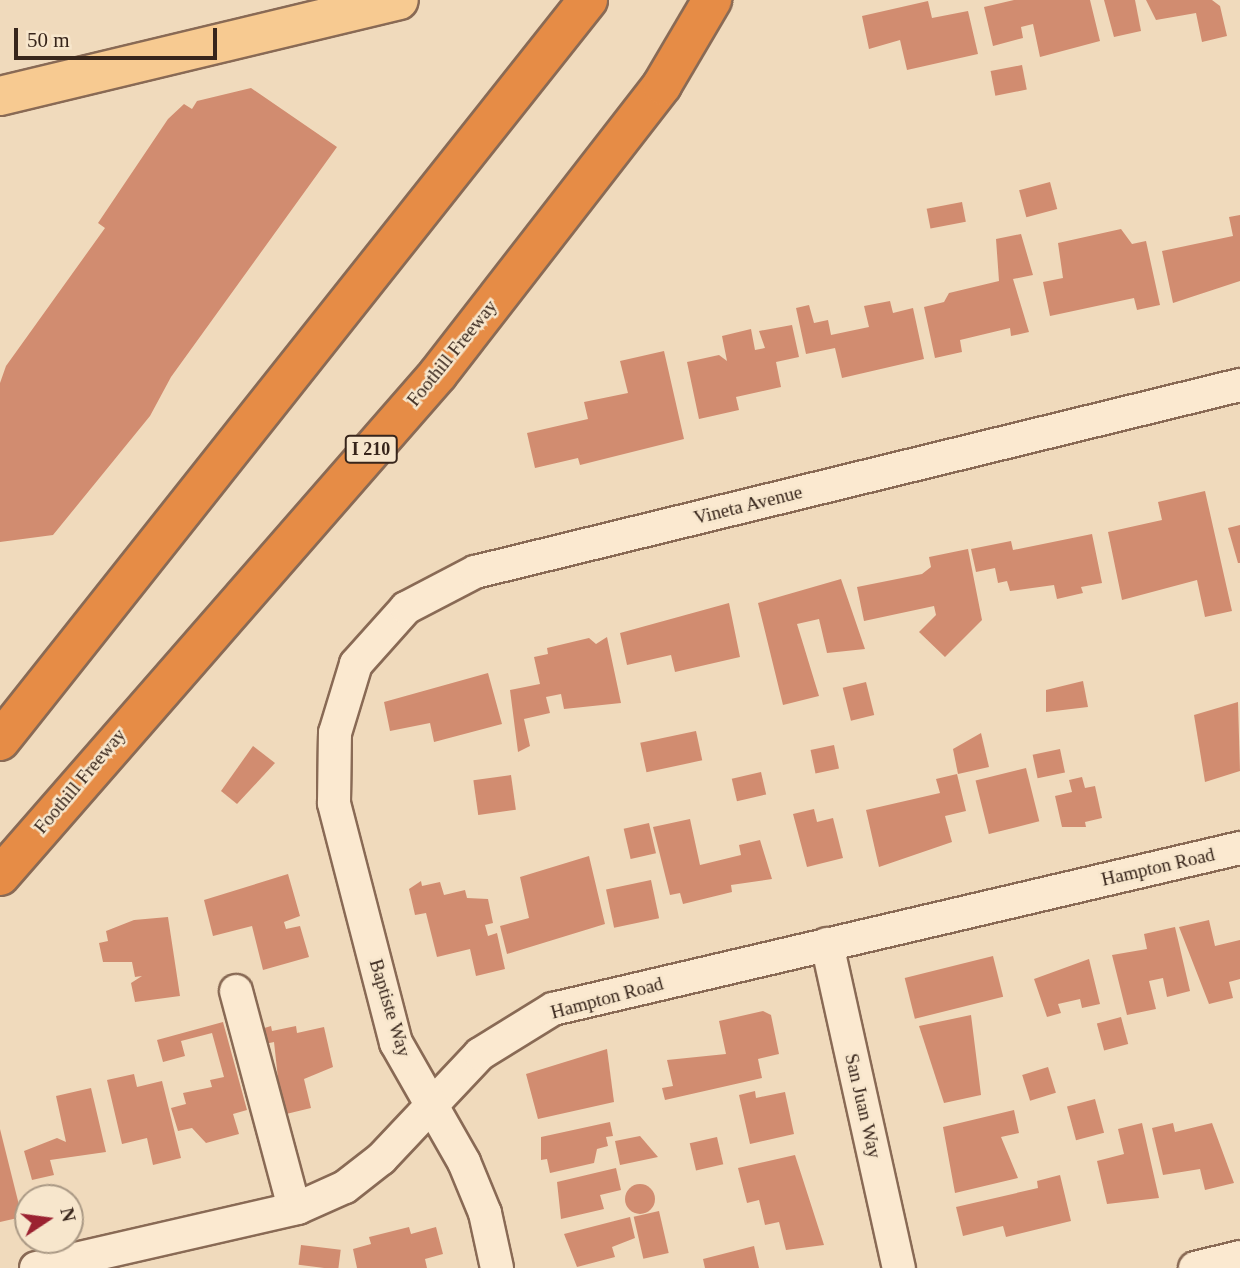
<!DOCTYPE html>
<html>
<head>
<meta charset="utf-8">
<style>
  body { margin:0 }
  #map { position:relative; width:1240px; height:1268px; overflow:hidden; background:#f0dabc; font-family:Georgia,serif }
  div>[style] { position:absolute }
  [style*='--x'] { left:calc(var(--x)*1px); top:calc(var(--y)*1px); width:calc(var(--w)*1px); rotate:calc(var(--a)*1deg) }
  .building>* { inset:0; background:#d18c70; transform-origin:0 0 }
  .round { border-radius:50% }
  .roads { filter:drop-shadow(2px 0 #896a55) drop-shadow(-2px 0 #896a55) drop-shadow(0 2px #896a55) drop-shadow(0 -2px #896a55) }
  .minor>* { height:32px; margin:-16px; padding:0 16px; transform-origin:16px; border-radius:16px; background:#fbe9d0 }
  .major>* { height:38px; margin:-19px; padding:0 19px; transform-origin:19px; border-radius:19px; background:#f7ca91 }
  .highway>* { height:38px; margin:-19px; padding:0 19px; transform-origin:19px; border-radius:19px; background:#e68c46 }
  span { translate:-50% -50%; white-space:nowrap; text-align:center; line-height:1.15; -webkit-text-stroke:5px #f7e6cc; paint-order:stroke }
  .shield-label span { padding:2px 5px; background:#f7e6cc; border:2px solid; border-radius:5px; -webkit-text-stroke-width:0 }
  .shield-label { font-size:18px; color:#37251b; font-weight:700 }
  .street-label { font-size:19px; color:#37251b }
  .north { position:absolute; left:14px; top:1184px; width:70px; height:70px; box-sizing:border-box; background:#f7e6cc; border:2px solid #aa9985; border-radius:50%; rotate:77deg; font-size:19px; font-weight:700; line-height:28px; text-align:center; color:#37251b }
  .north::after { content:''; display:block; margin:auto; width:24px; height:32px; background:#9b2231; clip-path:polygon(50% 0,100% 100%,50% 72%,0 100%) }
  .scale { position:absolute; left:14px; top:28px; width:203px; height:32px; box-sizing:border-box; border:4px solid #37251b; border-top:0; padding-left:9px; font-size:21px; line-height:24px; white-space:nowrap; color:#37251b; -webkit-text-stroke:5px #f7e6cc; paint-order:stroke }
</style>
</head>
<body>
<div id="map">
  <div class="building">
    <i style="clip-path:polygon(1014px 0,1090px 0,1100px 41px,1040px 57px,1033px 24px,1021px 27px,1023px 38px,993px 46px,984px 7px)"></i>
    <i style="clip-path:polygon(1104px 0,1135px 0,1141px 31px,1114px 37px)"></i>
    <i style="clip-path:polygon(1146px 0,1212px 0,1220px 6px,1227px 36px,1202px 42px,1196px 13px,1156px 20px)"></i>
    <i style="clip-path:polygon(928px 1px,932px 18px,968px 11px,978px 54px,907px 70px,900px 40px,869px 49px,862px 16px)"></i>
    <i style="left:1022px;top:65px;width:25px;height:32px;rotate:79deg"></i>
    <i style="clip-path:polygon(251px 88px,337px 147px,171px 377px,150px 416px,53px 535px,0 542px,0 383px,6px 366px,105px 228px,98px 223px,168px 119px,184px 104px,192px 109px,197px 101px)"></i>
    <i style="left:1050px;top:182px;width:28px;height:32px;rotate:75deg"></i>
    <i style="left:962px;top:202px;width:20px;height:36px;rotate:79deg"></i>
    <i style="clip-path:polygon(1240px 215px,1240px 281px,1173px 303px,1162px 251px,1233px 236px,1229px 217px)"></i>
    <i style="clip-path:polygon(1121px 229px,1132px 244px,1146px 241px,1160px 305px,1137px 310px,1134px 298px,1050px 316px,1043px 282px,1063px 278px,1058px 243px)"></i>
    <i style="clip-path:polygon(1021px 234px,1033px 275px,1013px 279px,1029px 332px,1011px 336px,1010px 328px,960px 340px,962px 352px,935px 358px,924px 307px,944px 302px,949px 293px,999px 281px,996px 239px)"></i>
    <i style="clip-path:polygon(890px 301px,893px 313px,913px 308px,924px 359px,842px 378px,835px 348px,806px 354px,796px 308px,809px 305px,814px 323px,828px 320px,831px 335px,869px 327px,864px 306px)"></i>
    <i style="clip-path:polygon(792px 325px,799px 357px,776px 362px,781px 387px,736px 397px,739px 410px,699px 419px,687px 362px,719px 355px,727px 361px,722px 336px,751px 329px,755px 350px,765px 348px,759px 331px)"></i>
    <i style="clip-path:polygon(664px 351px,684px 439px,580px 465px,578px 458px,535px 468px,527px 433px,588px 419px,584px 402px,628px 393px,620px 361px)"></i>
    <i style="clip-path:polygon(1205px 491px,1232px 611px,1205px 617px,1197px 580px,1122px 600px,1108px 532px,1162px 520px,1158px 502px)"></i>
    <i style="clip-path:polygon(1240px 525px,1240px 563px,1238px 563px,1228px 528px)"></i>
    <i style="clip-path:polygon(1092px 534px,1102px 583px,1081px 587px,1083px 593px,1057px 599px,1054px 585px,1010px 591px,1007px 581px,998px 583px,995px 568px,976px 572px,971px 549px,1011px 541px,1013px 550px)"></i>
    <i style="clip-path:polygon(968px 549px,982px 620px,945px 657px,919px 632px,936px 615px,934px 606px,864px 621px,857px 587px,922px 574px,931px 567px,929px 557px)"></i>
    <i style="clip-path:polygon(841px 579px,865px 649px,827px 653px,819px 619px,797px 624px,819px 696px,783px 705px,758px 603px)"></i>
    <i style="clip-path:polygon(729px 603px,740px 657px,675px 672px,671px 655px,627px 665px,620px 633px)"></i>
    <i style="clip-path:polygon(607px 637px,621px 703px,564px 709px,561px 694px,546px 697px,550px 713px,524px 719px,530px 746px,518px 752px,510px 690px,540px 684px,534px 657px,548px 654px,547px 648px,589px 638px,596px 644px)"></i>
    <i style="clip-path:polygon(488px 673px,502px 724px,434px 742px,430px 723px,390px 731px,384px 702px)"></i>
    <i style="clip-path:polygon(1083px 681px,1088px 707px,1046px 712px,1046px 690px)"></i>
    <i style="left:866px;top:682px;width:34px;height:24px;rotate:76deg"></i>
    <i style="clip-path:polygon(1238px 702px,1240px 771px,1205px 782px,1194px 715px)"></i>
    <i style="left:696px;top:731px;width:30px;height:57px;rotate:78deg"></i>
    <i style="clip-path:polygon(981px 733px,989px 767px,958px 774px,953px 749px)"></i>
    <i style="left:834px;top:745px;width:24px;height:24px;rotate:78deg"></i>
    <i style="clip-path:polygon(253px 746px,275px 763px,237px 804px,221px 791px)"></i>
    <i style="left:1060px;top:749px;width:24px;height:28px;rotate:78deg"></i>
    <i style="left:1026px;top:768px;width:55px;height:52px;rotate:76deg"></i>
    <i style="left:761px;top:772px;width:23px;height:30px;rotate:77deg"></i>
    <i style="clip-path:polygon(957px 774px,966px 811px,945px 816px,952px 842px,879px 867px,866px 810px,940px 793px,936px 779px)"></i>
    <i style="left:511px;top:775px;width:35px;height:38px;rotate:82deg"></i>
    <i style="clip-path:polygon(1082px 777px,1085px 788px,1095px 786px,1102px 818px,1085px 822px,1086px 827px,1062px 827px,1055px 796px,1072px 792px,1069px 780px)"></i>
    <i style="clip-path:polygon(814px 809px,817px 822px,833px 818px,843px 858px,807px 867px,793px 814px)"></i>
    <i style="clip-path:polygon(690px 819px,700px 865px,741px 855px,739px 845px,760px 840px,772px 879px,731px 885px,732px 892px,683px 904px,680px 893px,670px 895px,653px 827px)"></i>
    <i style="left:649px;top:823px;width:31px;height:26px;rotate:77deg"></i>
    <i style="clip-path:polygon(589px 856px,605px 924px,507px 954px,500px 926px,529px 918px,520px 877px)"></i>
    <i style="clip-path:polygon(288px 874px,300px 916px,284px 922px,286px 929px,300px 926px,309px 957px,263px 970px,252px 926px,213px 936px,204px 900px)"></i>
    <i style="left:651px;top:880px;width:39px;height:46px;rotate:78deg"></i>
    <i style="clip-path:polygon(421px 881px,422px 886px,440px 882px,444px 895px,465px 890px,467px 898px,488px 899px,493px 923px,485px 925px,488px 936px,497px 933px,505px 969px,476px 976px,470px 949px,437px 957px,426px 913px,415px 915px,409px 889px)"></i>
    <i style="clip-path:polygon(168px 917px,180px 996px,135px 1002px,131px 983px,142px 976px,135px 977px,132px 962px,103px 962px,99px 943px,108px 941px,106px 931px,134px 920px)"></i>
    <i style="clip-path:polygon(1209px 920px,1215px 946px,1240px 940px,1240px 979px,1229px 982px,1233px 998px,1209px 1004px,1179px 927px)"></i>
    <i style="clip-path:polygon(1175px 927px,1190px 991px,1167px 997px,1163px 978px,1149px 981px,1156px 1009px,1127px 1015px,1112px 955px,1147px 949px,1144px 934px)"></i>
    <i style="left:993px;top:956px;width:42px;height:91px;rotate:76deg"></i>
    <i style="clip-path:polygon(1089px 959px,1100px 1004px,1082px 1008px,1080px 999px,1058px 1004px,1061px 1013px,1047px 1017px,1034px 979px)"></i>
    <i style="clip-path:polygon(763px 1011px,771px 1015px,779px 1054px,758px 1059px,762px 1078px,665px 1100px,662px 1088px,673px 1086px,667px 1060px,726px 1054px,719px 1021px)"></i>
    <i style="clip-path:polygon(971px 1015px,981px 1095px,944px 1103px,919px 1026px)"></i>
    <i style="left:1121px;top:1017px;width:28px;height:25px;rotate:75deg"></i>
    <i style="clip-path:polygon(223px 1022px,247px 1110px,233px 1114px,239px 1134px,206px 1143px,192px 1128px,178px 1131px,171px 1108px,186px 1104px,183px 1093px,212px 1087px,210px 1080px,224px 1077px,212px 1033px,181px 1041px,185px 1056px,163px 1062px,157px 1040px)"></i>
    <i style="clip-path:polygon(271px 1026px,272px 1031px,296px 1026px,297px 1033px,324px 1027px,333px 1067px,304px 1079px,311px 1108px,282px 1115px,274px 1042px,265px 1044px,261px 1029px)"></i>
    <i style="clip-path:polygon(607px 1049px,614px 1102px,538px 1119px,526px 1074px)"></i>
    <i style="left:1048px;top:1067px;width:27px;height:27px;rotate:73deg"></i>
    <i style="clip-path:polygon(134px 1074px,137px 1087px,162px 1081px,181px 1158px,153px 1165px,147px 1138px,122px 1144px,107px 1080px)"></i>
    <i style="clip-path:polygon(91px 1088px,106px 1152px,50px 1160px,54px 1175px,32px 1180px,24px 1151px,57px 1138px,66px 1142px,56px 1096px)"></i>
    <i style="clip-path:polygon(755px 1091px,756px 1098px,785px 1092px,794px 1134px,750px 1144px,739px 1095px)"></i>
    <i style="left:1095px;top:1099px;width:35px;height:29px;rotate:75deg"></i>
    <i style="clip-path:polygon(1014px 1110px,1019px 1133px,1001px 1137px,1018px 1178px,955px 1193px,943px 1127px)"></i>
    <i style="clip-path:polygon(610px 1122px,613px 1136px,606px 1137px,608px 1146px,597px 1149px,594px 1163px,550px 1173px,547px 1159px,541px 1160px,541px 1137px)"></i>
    <i style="clip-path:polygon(1142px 1123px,1159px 1198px,1107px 1204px,1097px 1161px,1124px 1154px,1118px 1129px)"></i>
    <i style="clip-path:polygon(1173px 1123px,1175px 1132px,1212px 1123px,1234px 1183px,1205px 1190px,1200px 1169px,1163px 1175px,1152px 1128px)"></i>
    <i style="clip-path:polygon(0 1129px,22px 1217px,0 1222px)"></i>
    <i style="clip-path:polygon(640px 1136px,658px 1157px,620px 1165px,615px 1141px)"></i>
    <i style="left:717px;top:1137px;width:28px;height:28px;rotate:77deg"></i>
    <i style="clip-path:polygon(795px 1155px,824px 1245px,786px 1250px,779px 1222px,765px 1225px,759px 1200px,747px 1203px,738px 1168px)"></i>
    <i style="clip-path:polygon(616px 1168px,621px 1190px,600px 1195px,604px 1209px,561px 1219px,557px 1182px)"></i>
    <i style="clip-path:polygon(1060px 1175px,1071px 1221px,1006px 1237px,1003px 1226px,963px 1236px,956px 1207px,1038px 1188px,1037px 1181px)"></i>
    <i class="round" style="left:625px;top:1184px;width:30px;height:30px"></i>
    <i style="left:659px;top:1211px;width:43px;height:26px;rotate:77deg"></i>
    <i style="clip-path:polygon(630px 1217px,635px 1238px,612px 1247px,615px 1257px,577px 1267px,564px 1234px)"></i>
    <i style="clip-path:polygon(409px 1227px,411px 1234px,436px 1227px,443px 1254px,425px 1259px,427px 1268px,357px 1268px,353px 1249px,371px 1244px,369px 1237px)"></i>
    <i style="left:301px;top:1245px;width:40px;height:20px;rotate:7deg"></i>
    <i style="clip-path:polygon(754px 1246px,759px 1268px,705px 1268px,703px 1259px)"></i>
  </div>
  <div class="roads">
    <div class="minor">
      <i style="--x:827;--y:944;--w:332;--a:77.5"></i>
      <i style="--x:236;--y:991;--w:225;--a:75"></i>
      <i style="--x:36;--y:1268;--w:269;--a:-12.9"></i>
      <i style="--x:298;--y:1208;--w:51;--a:-24.1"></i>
      <i style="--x:345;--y:1187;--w:46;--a:-37.9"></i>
      <i style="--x:381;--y:1159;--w:144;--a:-46.7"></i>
      <i style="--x:480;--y:1054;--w:86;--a:-31.7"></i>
      <i style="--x:553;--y:1009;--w:706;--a:-13.19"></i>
      <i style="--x:497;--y:1268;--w:56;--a:-102.3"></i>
      <i style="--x:485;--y:1213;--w:55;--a:-112.4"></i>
      <i style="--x:464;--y:1162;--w:137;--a:-119.7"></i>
      <i style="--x:396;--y:1043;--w:248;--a:-104.5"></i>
      <i style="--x:334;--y:803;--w:70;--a:-89.2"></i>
      <i style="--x:335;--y:733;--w:72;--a:-73.1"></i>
      <i style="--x:356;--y:664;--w:75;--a:-48.2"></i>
      <i style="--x:406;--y:608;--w:78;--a:-27.6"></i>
      <i style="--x:475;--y:572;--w:788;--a:-13.74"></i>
      <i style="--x:1195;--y:1268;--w:46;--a:-13.7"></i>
    </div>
    <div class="major">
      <i style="--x:0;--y:96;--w:410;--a:-13.5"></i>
    </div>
    <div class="highway">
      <i style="--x:0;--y:741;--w:946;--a:-51.57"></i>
      <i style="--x:0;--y:876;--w:666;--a:-48.89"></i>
      <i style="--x:438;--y:374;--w:366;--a:-52.2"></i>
      <i style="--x:662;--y:85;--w:99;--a:-59.5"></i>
    </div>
  </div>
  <div class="shield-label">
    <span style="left:371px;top:449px">I 210</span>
  </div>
  <div class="street-label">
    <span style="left:452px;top:353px;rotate:-51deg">Foothill Freeway</span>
    <span style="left:748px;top:505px;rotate:-14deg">Vineta Avenue</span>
    <span style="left:80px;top:781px;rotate:-50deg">Foothill Freeway</span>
    <span style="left:1158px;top:867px;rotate:-13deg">Hampton Road</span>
    <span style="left:607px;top:998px;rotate:-15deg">Hampton Road</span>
    <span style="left:390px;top:1008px;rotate:73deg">Baptiste Way</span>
    <span style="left:863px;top:1106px;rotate:77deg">San Juan Way</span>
  </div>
  <div class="north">N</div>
  <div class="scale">50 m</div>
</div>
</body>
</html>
